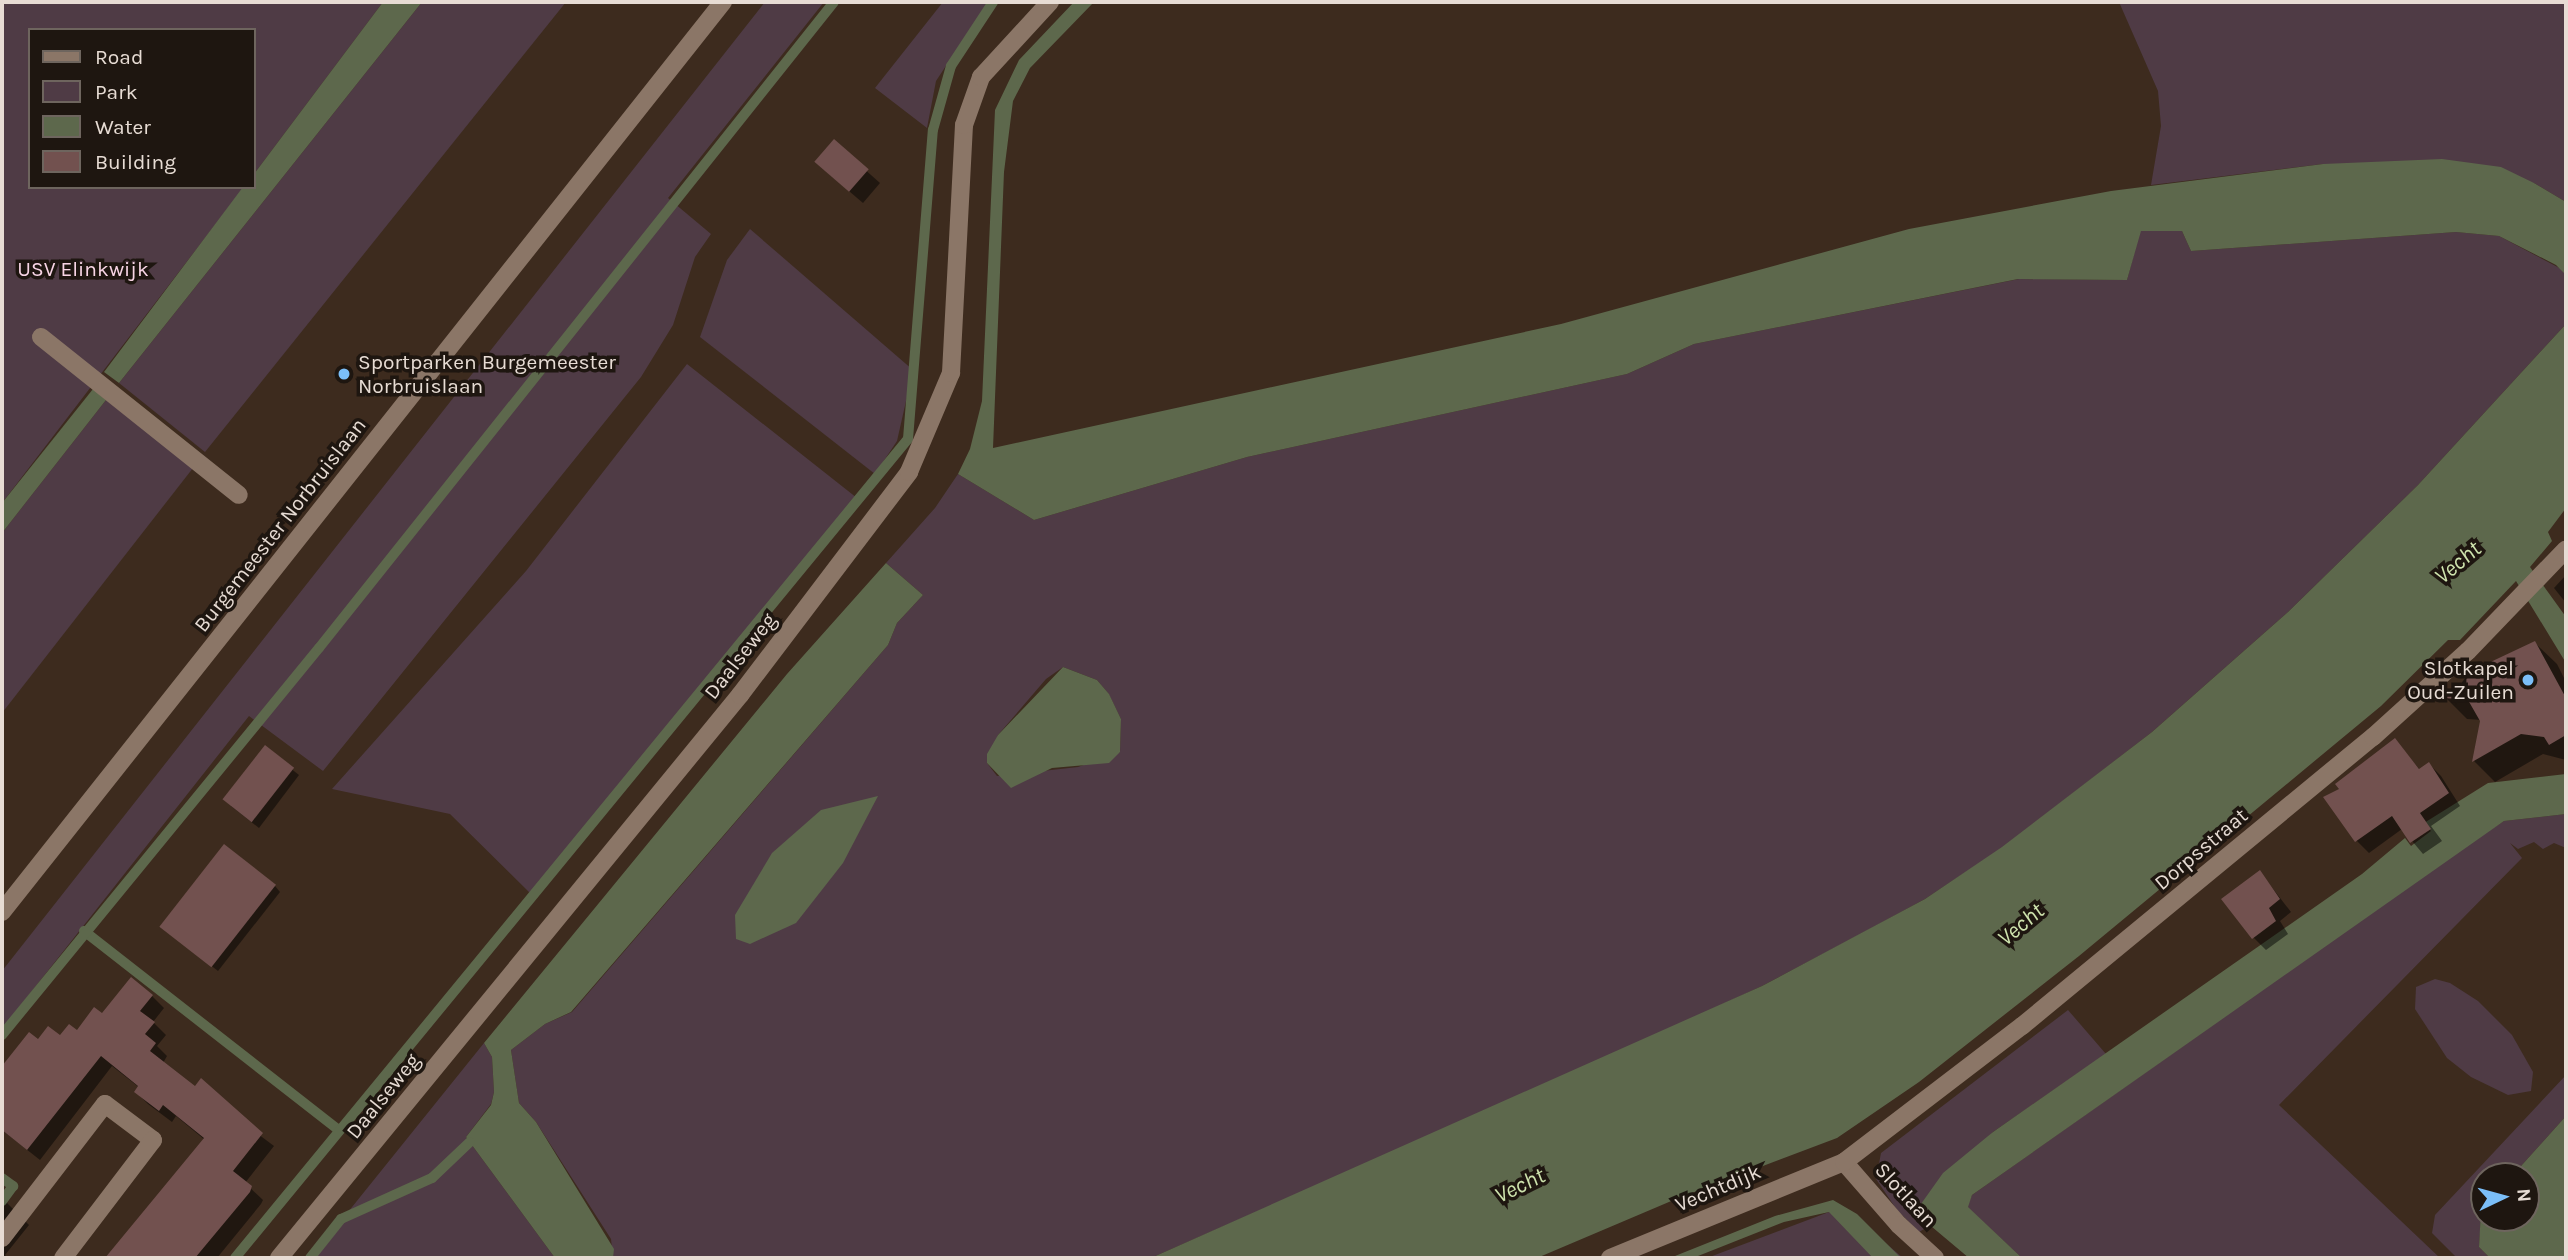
<!DOCTYPE html>
<html>
<head>
<meta charset="utf-8">
<style>
  body { margin:0 }
  #map { position:relative; width:2568px; height:1260px; overflow:hidden; background:#3d2b1e; font-family:Karla,sans-serif }
  div>[style] { position:absolute }
  [style*='--x'] { left:calc(var(--x)*1px); top:calc(var(--y)*1px); width:calc(var(--w)*1px); rotate:calc(var(--a)*1deg) }
  .green>* { inset:0; background:#4f3b45 }
  .water>* { inset:0; background:#5d684c }
  .shadow>* { inset:0; background:#0007 }
  .stream>* { height:10px; margin:-5px; padding:0 5px; transform-origin:5px; border-radius:5px; background:#5d684c }
  .building>* { inset:0; background:#72514f; transform-origin:0 0 }
  .lane>* { height:18px; margin:-9px; padding:0 9px; transform-origin:9px; border-radius:9px; background:#8b7667 }
  .street>* { height:18px; margin:-9px; padding:0 9px; transform-origin:9px; border-radius:9px; background:#8b7667 }
  .secondary>* { height:18px; margin:-9px; padding:0 9px; transform-origin:9px; border-radius:9px; background:#8b7667 }
  .dots>* { width:19px; height:19px; translate:-50% -50%; box-sizing:border-box; border:4px solid #1e1610; border-radius:50% }
  span { translate:-50% -50%; white-space:nowrap; text-align:center; line-height:1.15; -webkit-text-stroke:7px #1e1610; paint-order:stroke }
  .park-label { font-size:21px; color:#f8d5e5 }
  .poi-label { font-size:21px; color:#e7dcd4 }
  .left { translate:0 -50%; text-align:left }
  .right { translate:-100% -50%; text-align:right }
  .street-label { font-size:21px; color:#e7dcd4 }
  .water-label { font-size:23px; color:#cee3ad; font-style:italic }
  .frame { position:absolute; inset:0; border:4px solid #e7dcd4; pointer-events:none }
  .legend { position:absolute; left:28px; top:28px; width:228px; height:161px; box-sizing:border-box; background:#1e1610; border:2px solid #6e655e; margin:0; padding:9px 12px; list-style:none; font-size:21px; color:#e7dcd4 }
  .legend li { display:flex; align-items:center; gap:14px; height:35px }
  .legend b { width:35px; border:2px solid #6e655e }
  .north { position:absolute; left:2470px; top:1162px; width:70px; height:70px; box-sizing:border-box; background:#1e1610; border:2px solid #6e655e; border-radius:50%; rotate:85deg; font-size:19px; font-weight:700; line-height:28px; text-align:center; color:#e7dcd4 }
  .north::after { content:''; display:block; margin:auto; width:24px; height:32px; background:#7bbef8; clip-path:polygon(50% 0,100% 100%,50% 72%,0 100%) }
</style>
</head>
<body>
<div id="map">
  <div class="green">
    <i style="clip-path:polygon(2px 2px,383px 2px,254px 174px,254px 30px,30px 30px,30px 187px,244px 187px,2px 503px)"></i>
    <i style="clip-path:polygon(422px 2px,566px 2px,205px 452px,119px 383px)"></i>
    <i style="clip-path:polygon(765px 2px,824px 2px,668px 198px,711px 234px,695px 257px,673px 325px,641px 377px,323px 771px,249px 716px,2px 1029px,2px 971px)"></i>
    <i style="clip-path:polygon(943px 2px,988px 2px,936px 81px,927px 128px,875px 88px)"></i>
    <i style="clip-path:polygon(2119px 2px,2566px 2px,2566px 202px,2534px 183px,2323px 164px,2151px 185px,2161px 126px,2158px 91px)"></i>
    <i style="clip-path:polygon(750px 229px,913px 370px,897px 441px,875px 474px,700px 337px,727px 260px)"></i>
    <i style="clip-path:polygon(evenodd,2140px 231px,2182px 231px,2191px 251px,2456px 232px,2499px 236px,2565px 271px,2566px 324px,2418px 485px,2288px 612px,2152px 732px,2002px 848px,1925px 899px,1855px 937px,1762px 986px,1593px 1064px,1151px 1258px,613px 1258px,611px 1239px,536px 1122px,519px 1103px,511px 1050px,545px 1024px,572px 1012px,888px 645px,897px 623px,923px 595px,886px 563px,935px 508px,958px 474px,1034px 520px,1247px 457px,1627px 374px,1694px 344px,2019px 279px,2127px 280px,2140px 231px,1063px 667px,1097px 680px,1108px 693px,1121px 719px,1120px 752px,1078px 767px,997px 776px,987px 763px,998px 735px,1046px 679px,1063px 667px)"></i>
    <i style="clip-path:polygon(687px 364px,857px 498px,532px 895px,450px 814px,332px 789px,526px 571px)"></i>
    <i style="clip-path:polygon(106px 400px,193px 468px,2px 713px,2px 533px)"></i>
    <i style="clip-path:polygon(2566px 814px,2566px 848px,2554px 843px,2543px 849px,2534px 842px,2518px 849px,2510px 843px,2522px 858px,2279px 1105px,2440px 1258px,2022px 1258px,1967px 1207px,1972px 1195px,2476px 839px,2504px 821px)"></i>
    <i style="clip-path:polygon(2435px 979px,2450px 983px,2478px 1001px,2512px 1035px,2533px 1072px,2531px 1091px,2508px 1095px,2471px 1077px,2447px 1058px,2415px 1009px,2416px 987px)"></i>
    <i style="clip-path:polygon(2068px 1010px,2106px 1054px,1993px 1132px,1919px 1216px,1931px 1225px,1919px 1232px,1897px 1210px,1876px 1179px,1881px 1153px)"></i>
    <i style="clip-path:polygon(484px 1043px,492px 1057px,494px 1092px,491px 1104px,466px 1137px,555px 1258px,311px 1258px)"></i>
    <i style="clip-path:polygon(2566px 1075px,2566px 1116px,2512px 1176px,2484px 1176px,2479px 1247px,2490px 1258px,2457px 1258px,2432px 1233px,2435px 1215px)"></i>
    <i style="clip-path:polygon(1841px 1205px,1903px 1258px,1707px 1258px,1829px 1212px)"></i>
  </div>
  <div class="water">
    <i style="clip-path:polygon(383px 2px,422px 2px,119px 383px,104px 372px,243px 187px,254px 187px,254px 174px)"></i>
    <i style="clip-path:polygon(1074px 2px,1094px 2px,1030px 68px,1013px 101px,1004px 172px,993px 448px,1561px 324px,1909px 229px,2111px 191px,2323px 164px,2442px 159px,2501px 167px,2534px 183px,2566px 202px,2566px 275px,2556px 265px,2499px 236px,2456px 232px,2191px 251px,2182px 231px,2141px 231px,2127px 280px,2018px 279px,1694px 344px,1627px 374px,1247px 457px,1034px 520px,958px 474px,970px 449px,982px 401px,995px 110px,1019px 60px)"></i>
    <i style="clip-path:polygon(2566px 324px,2566px 508px,2548px 532px,2552px 541px,2530px 567px,2566px 617px,2566px 663px,2516px 581px,2460px 640px,2448px 640px,2381px 706px,2079px 956px,1919px 1082px,1837px 1138px,1676px 1199px,1537px 1258px,1151px 1258px,1762px 986px,1925px 899px,2002px 847px,2152px 732px,2288px 612px,2418px 485px)"></i>
    <i style="clip-path:polygon(93px 389px,106px 400px,2px 533px,2px 503px)"></i>
    <i style="clip-path:polygon(886px 563px,923px 595px,897px 623px,888px 645px,571px 1012px,545px 1024px,511px 1050px,519px 1103px,536px 1122px,614px 1249px,613px 1258px,555px 1258px,466px 1137px,491px 1105px,494px 1092px,492px 1057px,484px 1043px,787px 674px)"></i>
    <i style="clip-path:polygon(1063px 667px,1097px 680px,1109px 694px,1121px 719px,1120px 752px,1109px 763px,1052px 768px,1011px 788px,987px 763px,987px 754px,998px 735px)"></i>
    <i style="clip-path:polygon(2566px 774px,2566px 814px,2504px 821px,1972px 1195px,1968px 1207px,2022px 1258px,1969px 1258px,1919px 1216px,1916px 1211px,1943px 1173px,1993px 1132px,2362px 874px,2405px 838px,2411px 846px,2431px 831px,2424px 823px,2488px 783px)"></i>
    <i style="clip-path:polygon(878px 796px,843px 863px,796px 923px,750px 944px,736px 939px,735px 915px,772px 853px,821px 810px)"></i>
    <i style="clip-path:polygon(2566px 1116px,2566px 1258px,2490px 1258px,2479px 1247px,2481px 1210px,2484px 1207px,2484px 1218px,2526px 1218px,2526px 1176px,2512px 1176px)"></i>
    <i style="clip-path:polygon(1833px 1200px,1857px 1214px,1901px 1258px,1873px 1258px,1829px 1212px,1784px 1222px,1693px 1258px,1670px 1258px,1775px 1216px)"></i>
  </div>
  <div class="shadow">
    <i style="clip-path:polygon(834px 142px,880px 183px,863px 203px,829px 174px)"></i>
    <i style="clip-path:polygon(2566px 575px,2566px 603px,2554px 588px)"></i>
    <i style="clip-path:polygon(2535px 643px,2557px 664px,2566px 682px,2566px 760px,2543px 754px,2495px 782px,2474px 761px,2482px 720px,2467px 719px,2446px 698px)"></i>
    <i style="clip-path:polygon(2395px 740px,2420px 770px,2429px 764px,2441px 776px,2460px 806px,2431px 826px,2442px 841px,2423px 854px,2402px 829px,2369px 853px,2357px 841px,2342px 789px)"></i>
    <i style="clip-path:polygon(265px 748px,299px 775px,259px 828px,231px 806px)"></i>
    <i style="clip-path:polygon(2260px 872px,2291px 912px,2280px 921px,2288px 934px,2266px 950px,2253px 937px)"></i>
    <i style="clip-path:polygon(275px 886px,280px 892px,218px 971px,167px 931px)"></i>
    <i style="clip-path:polygon(152px 996px,164px 1008px,153px 1022px,166px 1035px,157px 1046px,167px 1056px,163px 1063px,274px 1146px,245px 1183px,263px 1200px,261px 1204px,217px 1258px,107px 1258px,205px 1140px,176px 1116px,172px 1122px,148px 1104px,136px 1092px,140px 1088px,112px 1066px,40px 1160px,2px 1130px,2px 1113px,10px 1102px,2px 1096px,2px 1069px,29px 1034px,38px 1041px,77px 1033px,102px 1016px)"></i>
    <i style="clip-path:polygon(2px 1198px,29px 1225px,5px 1255px,8px 1258px,2px 1258px)"></i>
  </div>
  <div class="stream">
    <i style="--x:84;--y:931;--w:323;--a:38"></i>
    <i style="--x:2;--y:1035;--w:500;--a:-50.68"></i>
    <i style="--x:319;--y:648;--w:826;--a:-51.44"></i>
    <i style="--x:2;--y:1178;--w:14;--a:36"></i>
    <i style="--x:13;--y:1186;--w:19;--a:126"></i>
    <i style="--x:235;--y:1258;--w:1060;--a:-50.59"></i>
    <i style="--x:908;--y:439;--w:310;--a:-85.4"></i>
    <i style="--x:933;--y:130;--w:66;--a:-74.3"></i>
    <i style="--x:951;--y:66;--w:77;--a:-56.7"></i>
    <i style="--x:310;--y:1258;--w:50;--a:-51.5"></i>
    <i style="--x:341;--y:1219;--w:100;--a:-24.3"></i>
    <i style="--x:432;--y:1178;--w:52;--a:-43.5"></i>
  </div>
  <div class="building">
    <i style="left:834px;top:139px;width:46px;height:30px;rotate:41deg"></i>
    <i style="clip-path:polygon(2535px 641px,2566px 698px,2566px 735px,2549px 745px,2544px 737px,2521px 734px,2472px 762px,2480px 721px,2468px 700px,2444px 698px,2482px 666px)"></i>
    <i style="clip-path:polygon(2395px 738px,2419px 769px,2429px 762px,2449px 793px,2420px 813px,2431px 829px,2410px 843px,2392px 816px,2355px 842px,2323px 797px,2339px 789px,2335px 784px)"></i>
    <i style="left:265px;top:745px;width:37px;height:69px;rotate:38deg"></i>
    <i style="left:224px;top:844px;width:66px;height:105px;rotate:38deg"></i>
    <i style="clip-path:polygon(2260px 870px,2280px 899px,2269px 908px,2276px 921px,2252px 939px,2221px 899px)"></i>
    <i style="clip-path:polygon(131px 977px,153px 995px,140px 1011px,155px 1022px,145px 1034px,156px 1043px,150px 1051px,195px 1086px,201px 1078px,263px 1133px,233px 1171px,252px 1186px,250px 1192px,195px 1258px,105px 1258px,204px 1138px,163px 1105px,159px 1111px,134px 1092px,138px 1086px,101px 1056px,27px 1150px,2px 1130px,2px 1066px,29px 1032px,38px 1039px,48px 1026px,60px 1035px,69px 1024px,77px 1030px,94px 1007px,102px 1013px)"></i>
  </div>
  <div class="lane">
    <i style="--x:41;--y:337;--w:253;--a:38.6"></i>
    <i style="--x:2;--y:1238;--w:169;--a:-52.5"></i>
    <i style="--x:105;--y:1104;--w:60;--a:36.9"></i>
    <i style="--x:153;--y:1140;--w:148;--a:127.3"></i>
  </div>
  <div class="street">
    <i style="--x:1844;--y:1162;--w:84;--a:48.9"></i>
    <i style="--x:1899;--y:1225;--w:49;--a:42.5"></i>
    <i style="--x:279;--y:1258;--w:728;--a:-50.69"></i>
    <i style="--x:740;--y:695;--w:280;--a:-52.8"></i>
    <i style="--x:909;--y:472;--w:108;--a:-67"></i>
    <i style="--x:951;--y:373;--w:248;--a:-87"></i>
    <i style="--x:964;--y:125;--w:51;--a:-70.5"></i>
    <i style="--x:981;--y:77;--w:102;--a:-47.4"></i>
  </div>
  <div class="secondary">
    <i style="--x:2;--y:912;--w:1161;--a:-51.61"></i>
    <i style="--x:1610;--y:1258;--w:253;--a:-22.3"></i>
    <i style="--x:1844;--y:1162;--w:224;--a:-37.4"></i>
    <i style="--x:2022;--y:1026;--w:455;--a:-39.5"></i>
    <i style="--x:2373;--y:737;--w:128;--a:-42.2"></i>
    <i style="--x:2468;--y:651;--w:141;--a:-46.1"></i>
  </div>
  <div class="dots">
    <i style="left:344px;top:374px;background:#7bbef8"></i>
    <i style="left:2528px;top:680px;background:#7bbef8"></i>
  </div>
  <div class="park-label">
    <span style="left:83px;top:269px">USV Elinkwijk</span>
  </div>
  <div class="poi-label">
    <span class="left" style="left:358px;top:374px">Sportparken Burgemeester<br>Norbruislaan</span>
    <span class="right" style="left:2514px;top:680px">Slotkapel<br>Oud-Zuilen</span>
  </div>
  <div class="street-label">
    <span style="left:280px;top:525px;rotate:-52deg">Burgemeester Norbruislaan</span>
    <span style="left:740px;top:656px;rotate:-52deg">Daalseweg</span>
    <span style="left:2201px;top:849px;rotate:-40deg">Dorpsstraat</span>
    <span style="left:383px;top:1096px;rotate:-51deg">Daalseweg</span>
    <span style="left:1718px;top:1188px;rotate:-23deg">Vechtdijk</span>
    <span style="left:1906px;top:1195px;rotate:47deg">Slotlaan</span>
  </div>
  <div class="water-label">
    <span style="left:2458px;top:563px;rotate:-40deg">Vecht</span>
    <span style="left:2021px;top:925px;rotate:-40deg">Vecht</span>
    <span style="left:1520px;top:1186px;rotate:-26deg">Vecht</span>
  </div>
  <div class="frame"></div>
  <ul class="legend">
  <li><b style="height:9px;background:#8b7667"></b>Road</li>
  <li><b style="height:19px;background:#4f3b45"></b>Park</li>
  <li><b style="height:19px;background:#5d684c"></b>Water</li>
  <li><b style="height:19px;background:#72514f"></b>Building</li>
  </ul>
  <div class="north">N</div>
</div>
</body>
</html>
